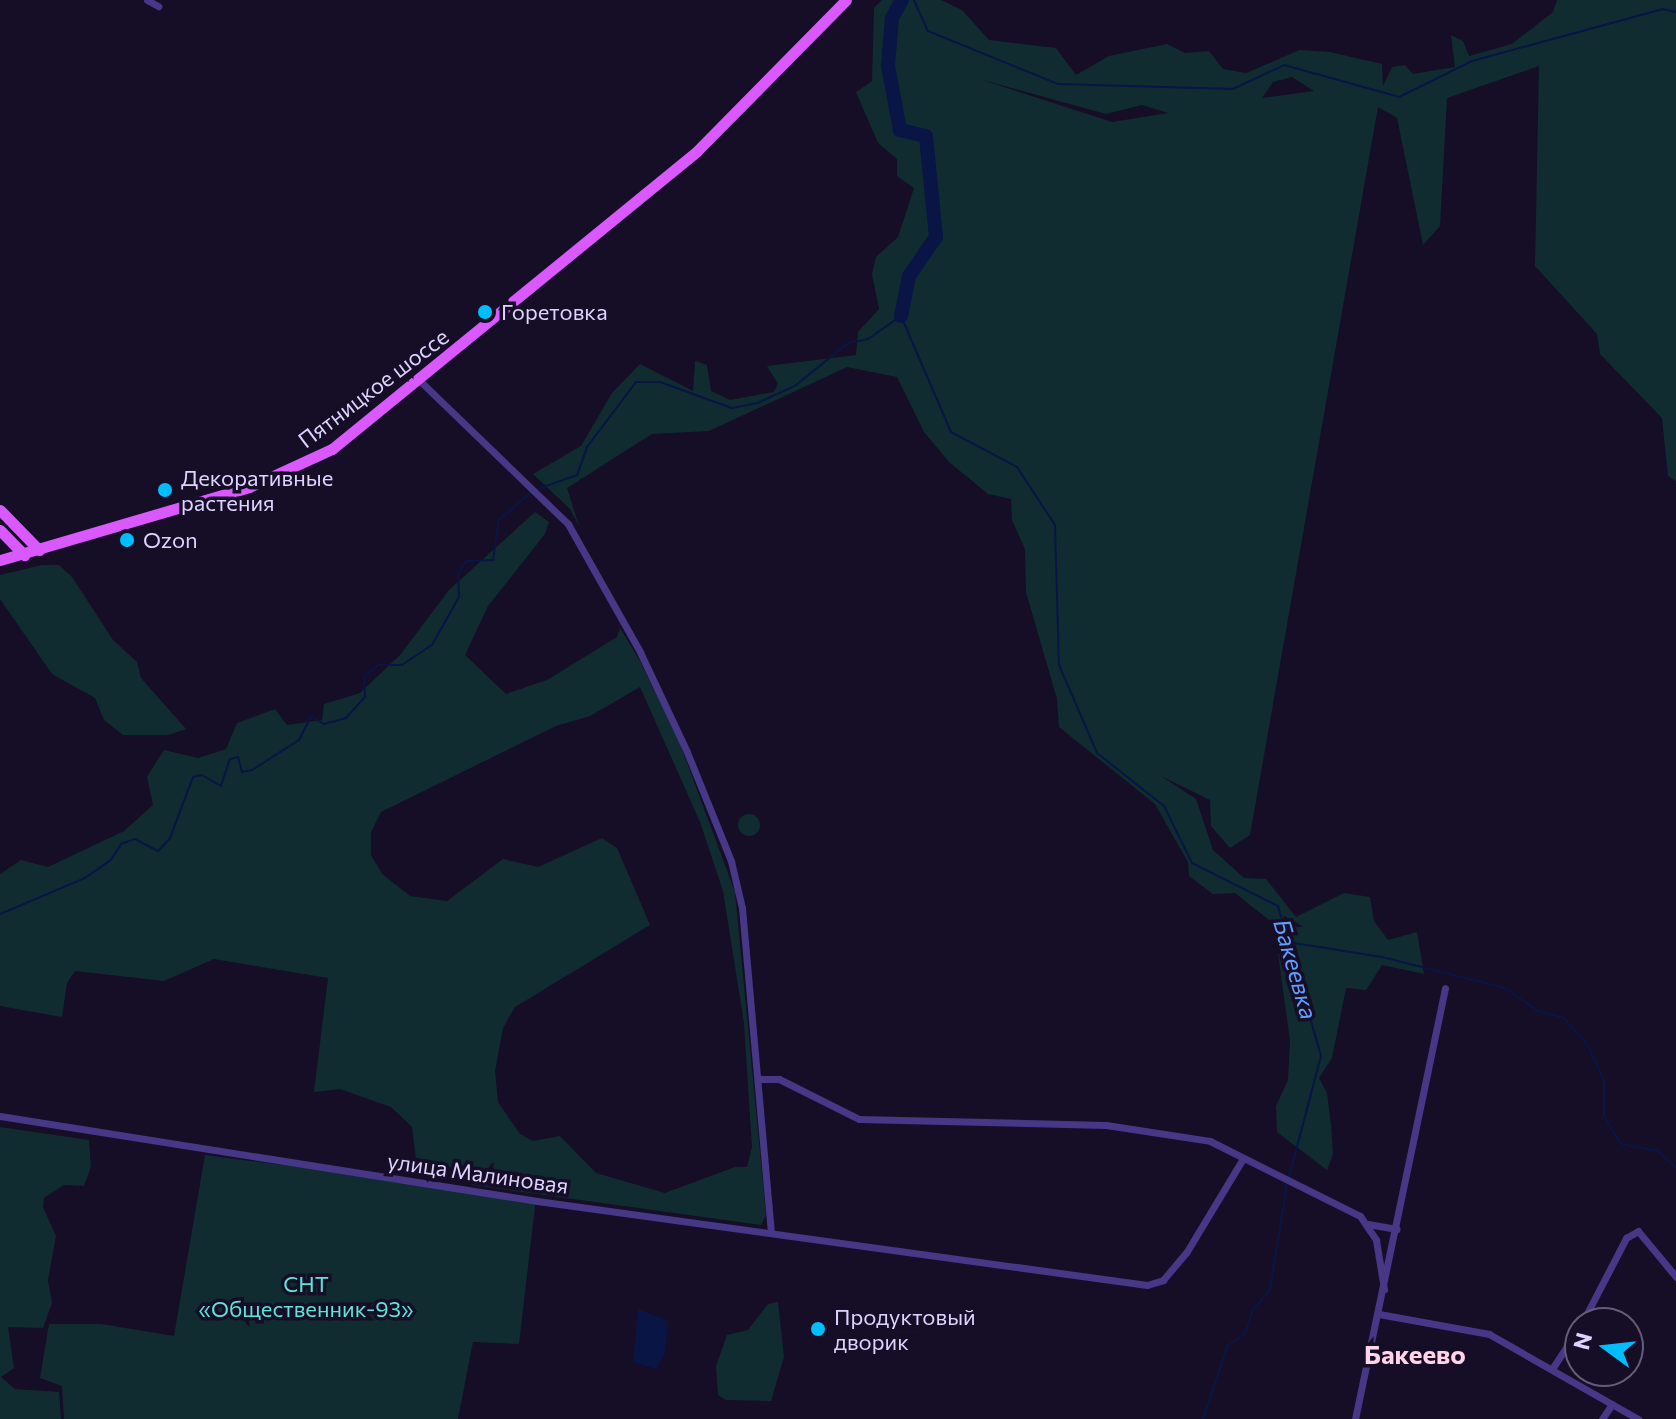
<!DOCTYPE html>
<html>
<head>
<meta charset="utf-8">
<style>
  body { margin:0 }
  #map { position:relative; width:1676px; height:1419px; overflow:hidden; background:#150e26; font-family:Commissioner,sans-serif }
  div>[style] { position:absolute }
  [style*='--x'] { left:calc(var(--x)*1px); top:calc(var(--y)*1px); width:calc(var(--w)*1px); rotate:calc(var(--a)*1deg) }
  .green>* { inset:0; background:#102c30 }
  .round { border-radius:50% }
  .water>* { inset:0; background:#081545 }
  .stream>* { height:2px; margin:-1px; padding:0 1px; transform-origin:1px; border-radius:1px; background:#081545 }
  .river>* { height:14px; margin:-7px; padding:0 7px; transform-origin:7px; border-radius:7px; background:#081545 }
  .minor>* { height:7px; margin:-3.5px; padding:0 3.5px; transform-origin:3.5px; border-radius:3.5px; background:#463787 }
  .primary>* { height:11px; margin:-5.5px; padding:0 5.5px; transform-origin:5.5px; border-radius:5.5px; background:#da59ff }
  .dots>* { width:22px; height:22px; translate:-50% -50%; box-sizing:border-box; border:4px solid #150e26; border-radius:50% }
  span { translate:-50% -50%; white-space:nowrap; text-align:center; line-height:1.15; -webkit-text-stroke:7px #150e26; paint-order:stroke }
  .poi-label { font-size:22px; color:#ded2ff }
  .left { translate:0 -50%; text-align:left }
  .street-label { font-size:22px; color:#ded2ff }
  .park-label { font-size:22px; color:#59e5d7 }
  .water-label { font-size:24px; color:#609dff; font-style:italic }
  .quarter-label { font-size:26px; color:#ffd4e9; font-weight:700 }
  .north { position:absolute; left:1564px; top:1307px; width:80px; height:80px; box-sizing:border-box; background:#150e26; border:2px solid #655c7d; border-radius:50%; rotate:285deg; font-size:22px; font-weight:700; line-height:32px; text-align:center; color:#ded2ff }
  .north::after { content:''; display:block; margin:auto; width:28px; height:36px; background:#00befd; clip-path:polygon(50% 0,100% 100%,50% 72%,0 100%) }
</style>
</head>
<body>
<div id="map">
  <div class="green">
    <i style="clip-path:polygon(evenodd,882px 0,941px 0,962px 10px,989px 40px,1056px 48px,1076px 75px,1109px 56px,1167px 44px,1185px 53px,1209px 51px,1223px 69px,1246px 73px,1300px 50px,1330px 52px,1382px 64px,1383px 86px,1392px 67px,1405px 65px,1413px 74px,1455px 67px,1451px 35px,1463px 41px,1469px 56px,1512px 44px,1553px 12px,1557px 0,1676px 0,1676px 481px,1668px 476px,1662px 418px,1600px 354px,1597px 334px,1535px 266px,1539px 66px,1447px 98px,1440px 226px,1423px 245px,1397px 118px,1378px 107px,1250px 835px,1230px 848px,1211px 826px,1210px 800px,1161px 776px,1196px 799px,1213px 850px,1244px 878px,1266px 879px,1296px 917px,1344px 893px,1370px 897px,1374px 921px,1388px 940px,1417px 932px,1424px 974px,1382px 965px,1366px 990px,1346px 988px,1332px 1058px,1319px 1078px,1327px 1093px,1331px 1125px,1333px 1154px,1327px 1170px,1277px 1132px,1276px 1106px,1288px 1080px,1290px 1041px,1274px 924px,1235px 893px,1213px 894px,1189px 876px,1188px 862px,1155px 804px,1059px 727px,1057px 699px,1026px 592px,1025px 549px,1012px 520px,1011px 499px,988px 494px,949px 462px,924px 432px,897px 377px,847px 367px,709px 431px,652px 434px,567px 488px,579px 526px,570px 509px,533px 474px,581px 446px,612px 393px,640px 364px,693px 391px,695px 361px,707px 365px,711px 391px,730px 400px,774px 392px,778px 384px,767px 366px,856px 355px,858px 332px,879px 309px,872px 274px,876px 257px,898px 237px,914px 188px,897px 176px,897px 159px,878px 143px,856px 92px,872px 81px,874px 8px,882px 0,1292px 77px,1314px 91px,1262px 98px,1273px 82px,1292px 77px,882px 0,979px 79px,1106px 114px,1142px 105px,1168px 113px,1112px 122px,979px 79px)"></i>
    <i style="clip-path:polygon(evenodd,535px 512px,549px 522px,545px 534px,488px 606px,465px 655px,506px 694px,547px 680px,617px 637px,620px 628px,640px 661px,679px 741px,735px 892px,766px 1215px,761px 1225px,472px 1185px,457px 1168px,447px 1167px,424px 1177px,417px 1167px,412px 1127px,391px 1107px,340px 1089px,314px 1092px,328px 978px,214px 959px,164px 981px,75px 971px,67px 983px,62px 1017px,0 1006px,0 874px,21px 860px,48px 867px,124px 831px,153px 805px,147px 777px,164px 750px,198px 758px,226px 749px,237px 723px,275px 709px,287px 725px,322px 720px,324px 704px,360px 693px,400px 655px,449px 590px,535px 512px,640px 687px,700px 822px,723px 891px,744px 1023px,752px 1147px,747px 1167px,735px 1167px,665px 1193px,596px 1173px,560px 1136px,533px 1141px,520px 1134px,498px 1102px,495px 1071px,503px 1028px,515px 1007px,650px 925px,617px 848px,602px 838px,538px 867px,503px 859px,447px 901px,410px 896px,382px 874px,371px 855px,371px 832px,381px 812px,556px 726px,590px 716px,640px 687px)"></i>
    <i style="clip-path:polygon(42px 565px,59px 565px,72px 577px,113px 640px,137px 662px,141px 678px,186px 729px,168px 735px,123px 735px,104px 720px,95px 698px,52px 674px,0 599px,0 575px)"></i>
    <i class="round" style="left:738px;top:814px;width:22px;height:22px"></i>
    <i style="clip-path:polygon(0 1127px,89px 1140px,91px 1167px,84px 1186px,64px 1185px,44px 1198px,43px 1207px,56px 1236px,48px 1280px,52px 1303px,43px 1328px,8px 1327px,14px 1368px,1px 1377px,15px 1389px,59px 1392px,61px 1419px,0 1419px)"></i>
    <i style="clip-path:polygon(205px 1155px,536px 1198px,519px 1344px,473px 1342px,458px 1419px,64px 1419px,62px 1386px,40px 1378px,49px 1324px,101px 1324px,174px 1336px)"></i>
    <i style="clip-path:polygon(778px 1302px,784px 1357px,771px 1401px,726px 1400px,718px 1395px,716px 1366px,727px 1335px,748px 1330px,768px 1304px)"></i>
  </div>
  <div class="water">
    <i style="clip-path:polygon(638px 1309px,668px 1321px,665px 1355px,656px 1369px,633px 1362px)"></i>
  </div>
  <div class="stream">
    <i style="--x:914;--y:0;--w:34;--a:66"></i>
    <i style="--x:928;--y:31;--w:140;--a:22.2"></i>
    <i style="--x:1058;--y:84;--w:175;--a:1.6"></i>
    <i style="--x:1233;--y:89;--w:56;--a:-25.2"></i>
    <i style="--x:1284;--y:65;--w:119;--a:15.5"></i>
    <i style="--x:1399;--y:97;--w:81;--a:-26.3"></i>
    <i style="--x:1472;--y:61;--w:198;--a:-15.2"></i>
    <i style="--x:1663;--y:9;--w:13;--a:13"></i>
    <i style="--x:535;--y:490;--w:45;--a:-19.7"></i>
    <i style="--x:577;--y:475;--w:30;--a:-70"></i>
    <i style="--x:587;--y:447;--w:81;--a:-53"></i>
    <i style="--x:636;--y:382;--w:24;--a:0"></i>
    <i style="--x:660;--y:382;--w:77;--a:19.9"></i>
    <i style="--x:732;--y:408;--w:26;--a:-11"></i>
    <i style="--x:758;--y:403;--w:42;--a:-25.3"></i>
    <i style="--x:796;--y:385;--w:67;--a:-38.9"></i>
    <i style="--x:848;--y:343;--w:20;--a:-11"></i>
    <i style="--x:868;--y:339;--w:40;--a:-34.9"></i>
    <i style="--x:901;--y:316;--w:126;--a:66.7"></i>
    <i style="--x:951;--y:432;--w:75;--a:27.9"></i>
    <i style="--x:1017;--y:467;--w:69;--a:56.8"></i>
    <i style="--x:1055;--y:525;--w:140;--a:88.4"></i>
    <i style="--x:1059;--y:665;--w:96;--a:66.6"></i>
    <i style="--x:1097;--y:753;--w:85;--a:38.3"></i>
    <i style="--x:1164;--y:806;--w:64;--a:63.8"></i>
    <i style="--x:1192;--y:863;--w:96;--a:26.6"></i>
    <i style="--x:1278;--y:906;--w:156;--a:74"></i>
    <i style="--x:1321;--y:1056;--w:125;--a:104.8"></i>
    <i style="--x:0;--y:914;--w:92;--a:-23"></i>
    <i style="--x:85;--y:878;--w:32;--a:-35"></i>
    <i style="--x:111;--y:860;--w:19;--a:-58"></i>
    <i style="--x:121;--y:844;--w:15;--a:-20"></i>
    <i style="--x:135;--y:839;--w:26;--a:28"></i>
    <i style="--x:158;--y:851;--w:18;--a:-47"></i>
    <i style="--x:170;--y:838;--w:65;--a:-69.3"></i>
    <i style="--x:193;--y:777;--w:9;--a:-13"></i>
    <i style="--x:202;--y:775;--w:22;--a:30"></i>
    <i style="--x:221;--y:786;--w:28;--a:-72"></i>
    <i style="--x:230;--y:759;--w:8;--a:-14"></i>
    <i style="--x:238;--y:757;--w:16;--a:75"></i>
    <i style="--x:242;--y:772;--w:10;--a:-11"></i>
    <i style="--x:252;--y:770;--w:56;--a:-32.6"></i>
    <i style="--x:299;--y:740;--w:27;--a:-63"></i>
    <i style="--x:311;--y:716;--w:15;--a:32"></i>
    <i style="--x:324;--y:724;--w:23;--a:-15"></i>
    <i style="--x:346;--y:718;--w:28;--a:-48"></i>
    <i style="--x:365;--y:697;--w:20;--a:-93"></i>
    <i style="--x:364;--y:677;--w:18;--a:-41"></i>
    <i style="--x:378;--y:665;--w:24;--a:0"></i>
    <i style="--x:402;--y:665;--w:36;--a:-34"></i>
    <i style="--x:432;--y:645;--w:55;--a:-60.6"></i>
    <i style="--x:459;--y:597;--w:24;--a:-92"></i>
    <i style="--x:458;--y:573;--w:14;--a:-56"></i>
    <i style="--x:466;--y:561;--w:27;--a:-2"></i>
    <i style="--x:493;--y:560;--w:40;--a:-81.5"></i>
    <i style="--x:499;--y:520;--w:41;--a:-41.1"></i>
    <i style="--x:1288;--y:942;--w:95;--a:9.1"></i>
    <i style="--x:1382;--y:957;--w:127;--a:14.1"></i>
    <i style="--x:1505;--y:988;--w:40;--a:34.9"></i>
    <i style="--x:1538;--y:1011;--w:27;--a:15"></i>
    <i style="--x:1564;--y:1018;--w:37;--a:49"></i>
    <i style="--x:1588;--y:1046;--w:38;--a:65"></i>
    <i style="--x:1604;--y:1081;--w:35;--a:90"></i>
    <i style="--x:1604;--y:1116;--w:33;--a:59"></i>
    <i style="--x:1621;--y:1144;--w:38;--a:11"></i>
    <i style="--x:1658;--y:1151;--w:25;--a:43"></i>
    <i style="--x:1203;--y:1419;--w:78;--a:-71.3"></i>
    <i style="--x:1228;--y:1345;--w:20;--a:-33"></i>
    <i style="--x:1245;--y:1334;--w:26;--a:-72"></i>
    <i style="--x:1253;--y:1309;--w:25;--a:-47"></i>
    <i style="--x:1270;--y:1291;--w:109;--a:-81.1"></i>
  </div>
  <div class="river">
    <i style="--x:901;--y:316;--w:41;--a:-78.7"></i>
    <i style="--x:909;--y:276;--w:47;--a:-55.3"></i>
    <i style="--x:936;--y:237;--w:101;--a:-95.7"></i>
    <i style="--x:926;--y:136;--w:27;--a:-167"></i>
    <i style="--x:900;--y:130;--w:65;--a:-100.6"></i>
    <i style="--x:888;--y:66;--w:48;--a:-85.2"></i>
    <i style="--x:892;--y:18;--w:21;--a:-61"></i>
  </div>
  <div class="minor">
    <i style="--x:147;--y:0;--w:13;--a:29"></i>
    <i style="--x:420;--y:381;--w:206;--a:44"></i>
    <i style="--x:568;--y:524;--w:147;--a:60.6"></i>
    <i style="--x:640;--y:652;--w:110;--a:64.8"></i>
    <i style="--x:687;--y:752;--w:118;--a:68"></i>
    <i style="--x:731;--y:861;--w:48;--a:76.8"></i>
    <i style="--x:742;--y:908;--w:325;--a:84.9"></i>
    <i style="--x:759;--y:1079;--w:20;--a:0"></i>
    <i style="--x:779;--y:1079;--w:89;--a:26.6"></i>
    <i style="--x:859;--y:1119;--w:247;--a:1.4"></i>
    <i style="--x:1106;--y:1125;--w:105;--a:8.7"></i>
    <i style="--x:1210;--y:1141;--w:168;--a:26.6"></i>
    <i style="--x:1360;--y:1216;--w:29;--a:56"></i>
    <i style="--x:1376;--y:1240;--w:50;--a:80.7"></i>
    <i style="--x:0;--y:1116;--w:544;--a:8.99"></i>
    <i style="--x:537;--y:1201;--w:616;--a:7.84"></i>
    <i style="--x:1147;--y:1285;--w:17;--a:-17"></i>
    <i style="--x:1163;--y:1280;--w:35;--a:-50"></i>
    <i style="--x:1186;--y:1253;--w:109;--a:-58.9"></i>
    <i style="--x:1368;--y:1224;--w:29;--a:10"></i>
    <i style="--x:1379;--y:1314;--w:112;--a:10.3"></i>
    <i style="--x:1489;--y:1334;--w:172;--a:29.7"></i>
    <i style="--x:1582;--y:1323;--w:96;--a:-62.6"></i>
    <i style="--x:1626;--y:1238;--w:14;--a:-30"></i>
    <i style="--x:1638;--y:1231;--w:60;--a:50.4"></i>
    <i style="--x:1552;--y:1369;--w:51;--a:-56.9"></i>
    <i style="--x:1355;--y:1419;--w:440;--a:-78.2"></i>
    <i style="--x:1602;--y:1419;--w:18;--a:-56"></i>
  </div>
  <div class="primary">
    <i style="--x:0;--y:510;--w:56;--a:45.7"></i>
    <i style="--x:0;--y:530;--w:35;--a:46"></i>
    <i style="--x:0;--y:560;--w:259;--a:-16.3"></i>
    <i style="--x:249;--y:487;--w:91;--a:-24.6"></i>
    <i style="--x:332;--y:449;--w:471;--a:-39.2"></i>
    <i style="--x:697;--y:151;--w:212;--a:-45.4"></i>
  </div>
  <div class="dots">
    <i style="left:485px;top:312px;background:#00befd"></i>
    <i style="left:165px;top:490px;background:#00befd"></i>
    <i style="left:127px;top:540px;background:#00befd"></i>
    <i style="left:818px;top:1329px;background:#00befd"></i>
  </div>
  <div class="poi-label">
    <span class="left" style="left:501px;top:312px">Горетовка</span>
    <span class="left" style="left:181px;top:490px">Декоративные<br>растения</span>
    <span class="left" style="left:143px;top:540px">Ozon</span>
    <span class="left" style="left:834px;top:1329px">Продуктовый<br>дворик</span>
  </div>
  <div class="street-label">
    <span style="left:373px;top:388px;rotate:-37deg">Пятницкое шоссе</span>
    <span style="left:478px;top:1173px;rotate:8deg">улица Малиновая</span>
  </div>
  <div class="park-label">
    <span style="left:306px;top:1296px">СНТ<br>«Общественник-93»</span>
  </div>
  <div class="water-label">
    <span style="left:1296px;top:969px;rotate:74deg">Бакеевка</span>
  </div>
  <div class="quarter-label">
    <span style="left:1415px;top:1354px">Бакеево</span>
  </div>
  <div class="north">N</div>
</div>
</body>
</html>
